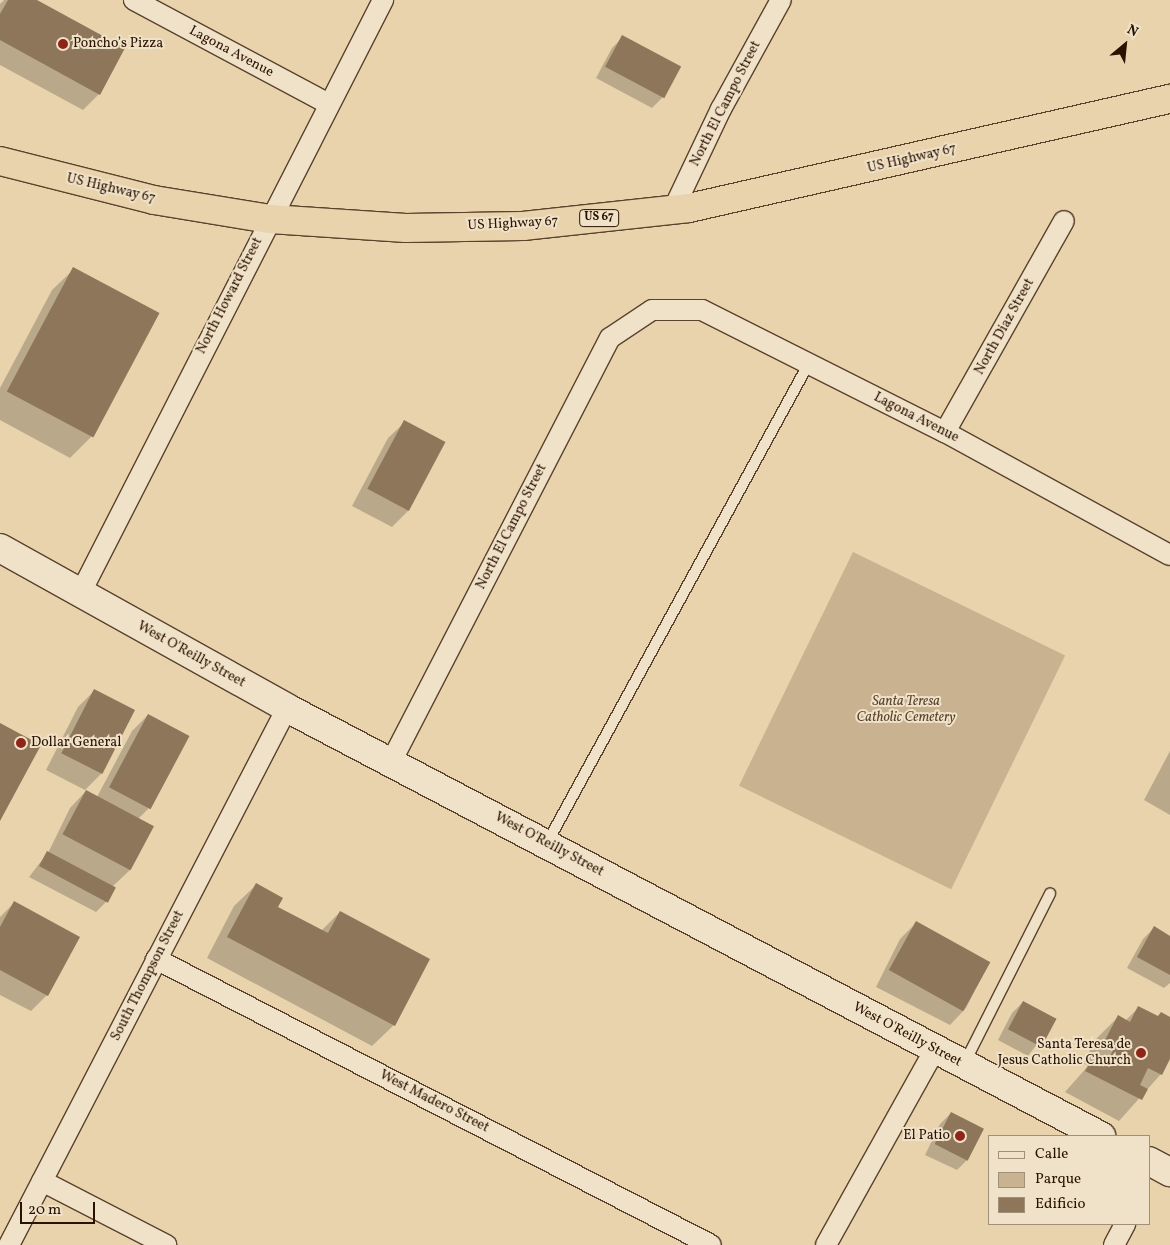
<!DOCTYPE html>
<html>
<head>
<meta charset="utf-8">
<style>
  body { margin:0 }
  #map { position:relative; width:1170px; height:1245px; overflow:hidden; background:#e8d3ac; font-family:Vollkorn,serif }
  div>[style] { position:absolute }
  [style*='--x'] { left:calc(var(--x)*1px); top:calc(var(--y)*1px); width:calc(var(--w)*1px); rotate:calc(var(--a)*1deg) }
  .green>* { inset:0; background:#c8b28f; transform-origin:0 0 }
  .shadow>* { inset:0; background:#0003 }
  .building>* { inset:0; background:#8d765a; transform-origin:0 0 }
  .roads { filter:drop-shadow(1px 0 #5a422c) drop-shadow(-1px 0 #5a422c) drop-shadow(0 1px #5a422c) drop-shadow(0 -1px #5a422c) }
  .service>* { height:10px; margin:-5px; padding:0 5px; transform-origin:5px; border-radius:5px; background:#f0e2c9 }
  .minor>* { height:20px; margin:-10px; padding:0 10px; transform-origin:10px; border-radius:10px; background:#f0e2c9 }
  .secondary>* { height:28px; margin:-14px; padding:0 14px; transform-origin:14px; border-radius:14px; background:#f0e2c9 }
  .trunk>* { height:28px; margin:-14px; padding:0 14px; transform-origin:14px; border-radius:14px; background:#e8d3ac }
  .dots>* { width:14px; height:14px; translate:-50% -50%; box-sizing:border-box; border:2px solid #f0e2c9; border-radius:50% }
  span { translate:-50% -50%; white-space:nowrap; text-align:center; line-height:1.15; -webkit-text-stroke:4px #f0e2c9; paint-order:stroke }
  .shield-label span { padding:1px 4px; background:#f0e2c9; border:1px solid; border-radius:4px; -webkit-text-stroke-width:0 }
  .shield-label { font-size:12px; color:#2a1201; font-weight:700 }
  .poi-label { font-size:14px; color:#2a1201 }
  .left { translate:0 -50%; text-align:left }
  .right { translate:-100% -50%; text-align:right }
  .street-label { font-size:14px; color:#2a1201 }
  .park-label { font-size:14px; color:#59422c; font-style:italic }
  .legend { position:absolute; left:988px; top:1135px; width:162px; height:90px; box-sizing:border-box; background:#f0e2c9; border:1px solid #a18f79; margin:0; padding:6px 9px; list-style:none; font-size:15px; color:#2a1201 }
  .legend li { display:flex; align-items:center; gap:10px; height:25px }
  .legend b { width:25px; border:1px solid #a18f79 }
  .north { position:absolute; left:1100px; top:20px; width:50px; height:50px; -webkit-text-stroke:4px #f0e2c9; paint-order:stroke; rotate:28deg; font-size:14px; font-weight:700; line-height:20px; text-align:center; color:#2a1201 }
  .north::after { content:''; display:block; margin:auto; width:18px; height:22px; background:#2a1201; clip-path:polygon(50% 0,100% 100%,50% 72%,0 100%) }
  .scale { position:absolute; left:20px; top:1202px; width:75px; height:22px; box-sizing:border-box; border:2px solid #2a1201; border-top:0; padding-left:6px; font-size:15px; line-height:18px; white-space:nowrap; color:#2a1201; -webkit-text-stroke:4px #f0e2c9; paint-order:stroke }
</style>
</head>
<body>
<div id="map">
  <div class="green">
    <i style="left:853px;top:552px;width:236px;height:260px;rotate:26deg"></i>
  </div>
  <div class="shadow">
    <i style="clip-path:polygon(4px 0,35px 0,99px 94px,83px 110px,0 65px,0 4px)"></i>
    <i style="clip-path:polygon(623px 37px,663px 97px,652px 108px,596px 78px,612px 48px)"></i>
    <i style="clip-path:polygon(74px 269px,157px 313px,92px 436px,70px 458px,0 420px,0 388px,52px 290px)"></i>
    <i style="clip-path:polygon(405px 422px,408px 511px,392px 527px,352px 506px,388px 438px)"></i>
    <i style="clip-path:polygon(94px 691px,101px 774px,85px 790px,46px 770px,78px 707px)"></i>
    <i style="clip-path:polygon(148px 715px,149px 808px,138px 819px,153px 826px,130px 870px,112px 887px,107px 901px,96px 912px,29px 877px,49px 851px,70px 808px,86px 791px,97px 797px,132px 731px)"></i>
    <i style="clip-path:polygon(1170px 751px,1170px 815px,1144px 800px)"></i>
    <i style="clip-path:polygon(256px 885px,277px 907px,321px 931px,340px 912px,394px 1025px,372px 1046px,207px 958px,234px 906px)"></i>
    <i style="clip-path:polygon(14px 903px,47px 995px,31px 1011px,0 995px,0 917px)"></i>
    <i style="clip-path:polygon(916px 923px,989px 963px,966px 1008px,950px 1025px,876px 987px,900px 939px)"></i>
    <i style="clip-path:polygon(1154px 928px,1170px 937px,1170px 983px,1164px 988px,1127px 968px,1143px 939px)"></i>
    <i style="clip-path:polygon(1023px 1002px,1056px 1019px,1028px 1056px,998px 1040px,1012px 1013px)"></i>
    <i style="clip-path:polygon(1139px 1007px,1157px 1017px,1170px 1018px,1170px 1053px,1161px 1074px,1119px 1121px,1065px 1092px,1088px 1066px,1083px 1063px,1097px 1038px,1118px 1017px,1125px 1021px)"></i>
    <i style="clip-path:polygon(951px 1113px,967px 1160px,957px 1170px,925px 1155px,940px 1124px)"></i>
  </div>
  <div class="building">
    <i style="clip-path:polygon(8px 0,37px 0,125px 48px,100px 95px,0 40px,0 14px)"></i>
    <i style="left:622px;top:35px;width:67px;height:36px;rotate:28deg"></i>
    <i style="left:73px;top:267px;width:98px;height:141px;rotate:28deg"></i>
    <i style="left:404px;top:420px;width:47px;height:78px;rotate:28deg"></i>
    <i style="left:94px;top:689px;width:46px;height:72px;rotate:27deg"></i>
    <i style="left:148px;top:714px;width:47px;height:83px;rotate:28deg"></i>
    <i style="clip-path:polygon(0 723px,41px 745px,0 821px)"></i>
    <i style="left:86px;top:790px;width:77px;height:50px;rotate:28deg"></i>
    <i style="left:47px;top:851px;width:78px;height:17px;rotate:28deg"></i>
    <i style="clip-path:polygon(256px 883px,283px 898px,278px 907px,328px 933px,340px 911px,430px 959px,395px 1026px,227px 937px)"></i>
    <i style="clip-path:polygon(14px 901px,80px 937px,48px 996px,0 970px,0 927px)"></i>
    <i style="left:916px;top:921px;width:85px;height:56px;rotate:29deg"></i>
    <i style="clip-path:polygon(1154px 926px,1170px 936px,1170px 975px,1137px 957px)"></i>
    <i style="left:1023px;top:1001px;width:38px;height:32px;rotate:28deg"></i>
    <i style="clip-path:polygon(1138px 1006px,1158px 1016px,1161px 1012px,1170px 1017px,1170px 1059px,1162px 1075px,1148px 1068px,1140px 1085px,1148px 1089px,1142px 1100px,1085px 1071px,1091px 1061px,1104px 1067px,1115px 1047px,1104px 1042px,1118px 1015px,1130px 1022px)"></i>
    <i style="left:951px;top:1112px;width:37px;height:36px;rotate:27deg"></i>
  </div>
  <div class="roads">
    <div class="service">
      <i style="--x:547;--y:843;--w:547;--a:-61.37"></i>
      <i style="--x:964;--y:1064;--w:191;--a:-63.2"></i>
    </div>
    <div class="minor">
      <i style="--x:134;--y:0;--w:221;--a:28.1"></i>
      <i style="--x:673;--y:210;--w:112;--a:-64.6"></i>
      <i style="--x:721;--y:109;--w:124;--a:-61.2"></i>
      <i style="--x:945;--y:432;--w:242;--a:-60.6"></i>
      <i style="--x:80;--y:594;--w:667;--a:-62.97"></i>
      <i style="--x:391;--y:762;--w:477;--a:-62.7"></i>
      <i style="--x:610;--y:338;--w:50;--a:-33.7"></i>
      <i style="--x:652;--y:310;--w:50;--a:0"></i>
      <i style="--x:702;--y:310;--w:272;--a:26.7"></i>
      <i style="--x:945;--y:432;--w:256;--a:28.7"></i>
      <i style="--x:156;--y:959;--w:624;--a:27.26"></i>
      <i style="--x:42;--y:1181;--w:140;--a:27.3"></i>
      <i style="--x:9;--y:1245;--w:605;--a:-62.63"></i>
      <i style="--x:826;--y:1245;--w:224;--a:-60.9"></i>
      <i style="--x:1114;--y:1245;--w:24;--a:-62"></i>
    </div>
    <div class="secondary">
      <i style="--x:0;--y:548;--w:329;--a:29.1"></i>
      <i style="--x:287;--y:708;--w:920;--a:27.74"></i>
      <i style="--x:1149;--y:1161;--w:24;--a:28"></i>
    </div>
    <div class="trunk">
      <i style="--x:0;--y:161;--w:159;--a:14.2"></i>
      <i style="--x:154;--y:200;--w:118;--a:9.3"></i>
      <i style="--x:270;--y:219;--w:136;--a:3.8"></i>
      <i style="--x:406;--y:228;--w:117;--a:-1"></i>
      <i style="--x:523;--y:226;--w:167;--a:-6.2"></i>
      <i style="--x:689;--y:208;--w:493;--a:-12.8"></i>
    </div>
  </div>
  <div class="dots">
    <i style="left:63px;top:44px;background:#8f2418"></i>
    <i style="left:21px;top:743px;background:#8f2418"></i>
    <i style="left:1141px;top:1053px;background:#8f2418"></i>
    <i style="left:960px;top:1136px;background:#8f2418"></i>
  </div>
  <div class="shield-label">
    <span style="left:599px;top:218px">US 67</span>
  </div>
  <div class="poi-label">
    <span class="left" style="left:73px;top:44px">Poncho’s Pizza</span>
    <span class="left" style="left:31px;top:743px">Dollar General</span>
    <span class="right" style="left:1131px;top:1053px">Santa Teresa de<br>Jesus Catholic Church</span>
    <span class="right" style="left:950px;top:1136px">El Patio</span>
  </div>
  <div class="street-label">
    <span style="left:231px;top:52px;rotate:28deg">Lagona Avenue</span>
    <span style="left:726px;top:104px;rotate:-63deg">North El Campo Street</span>
    <span style="left:912px;top:159px;rotate:-13deg">US Highway 67</span>
    <span style="left:111px;top:189px;rotate:13deg">US Highway 67</span>
    <span style="left:513px;top:224px;rotate:-3deg">US Highway 67</span>
    <span style="left:230px;top:296px;rotate:-63deg">North Howard Street</span>
    <span style="left:1005px;top:327px;rotate:-61deg">North Diaz Street</span>
    <span style="left:916px;top:418px;rotate:27deg">Lagona Avenue</span>
    <span style="left:512px;top:527px;rotate:-63deg">North El Campo Street</span>
    <span style="left:191px;top:655px;rotate:29deg">West O'Reilly Street</span>
    <span style="left:549px;top:845px;rotate:28deg">West O'Reilly Street</span>
    <span style="left:148px;top:976px;rotate:-63deg">South Thompson Street</span>
    <span style="left:907px;top:1035px;rotate:28deg">West O'Reilly Street</span>
    <span style="left:434px;top:1102px;rotate:27deg">West Madero Street</span>
  </div>
  <div class="park-label">
    <span style="left:906px;top:710px">Santa Teresa<br>Catholic Cemetery</span>
  </div>
  <ul class="legend">
  <li><b style="height:6px;background:#f0e2c9"></b>Calle</li>
  <li><b style="height:14px;background:#c8b28f"></b>Parque</li>
  <li><b style="height:14px;background:#8d765a"></b>Edificio</li>
  </ul>
  <div class="north">N</div>
  <div class="scale">20 m</div>
</div>
</body>
</html>
